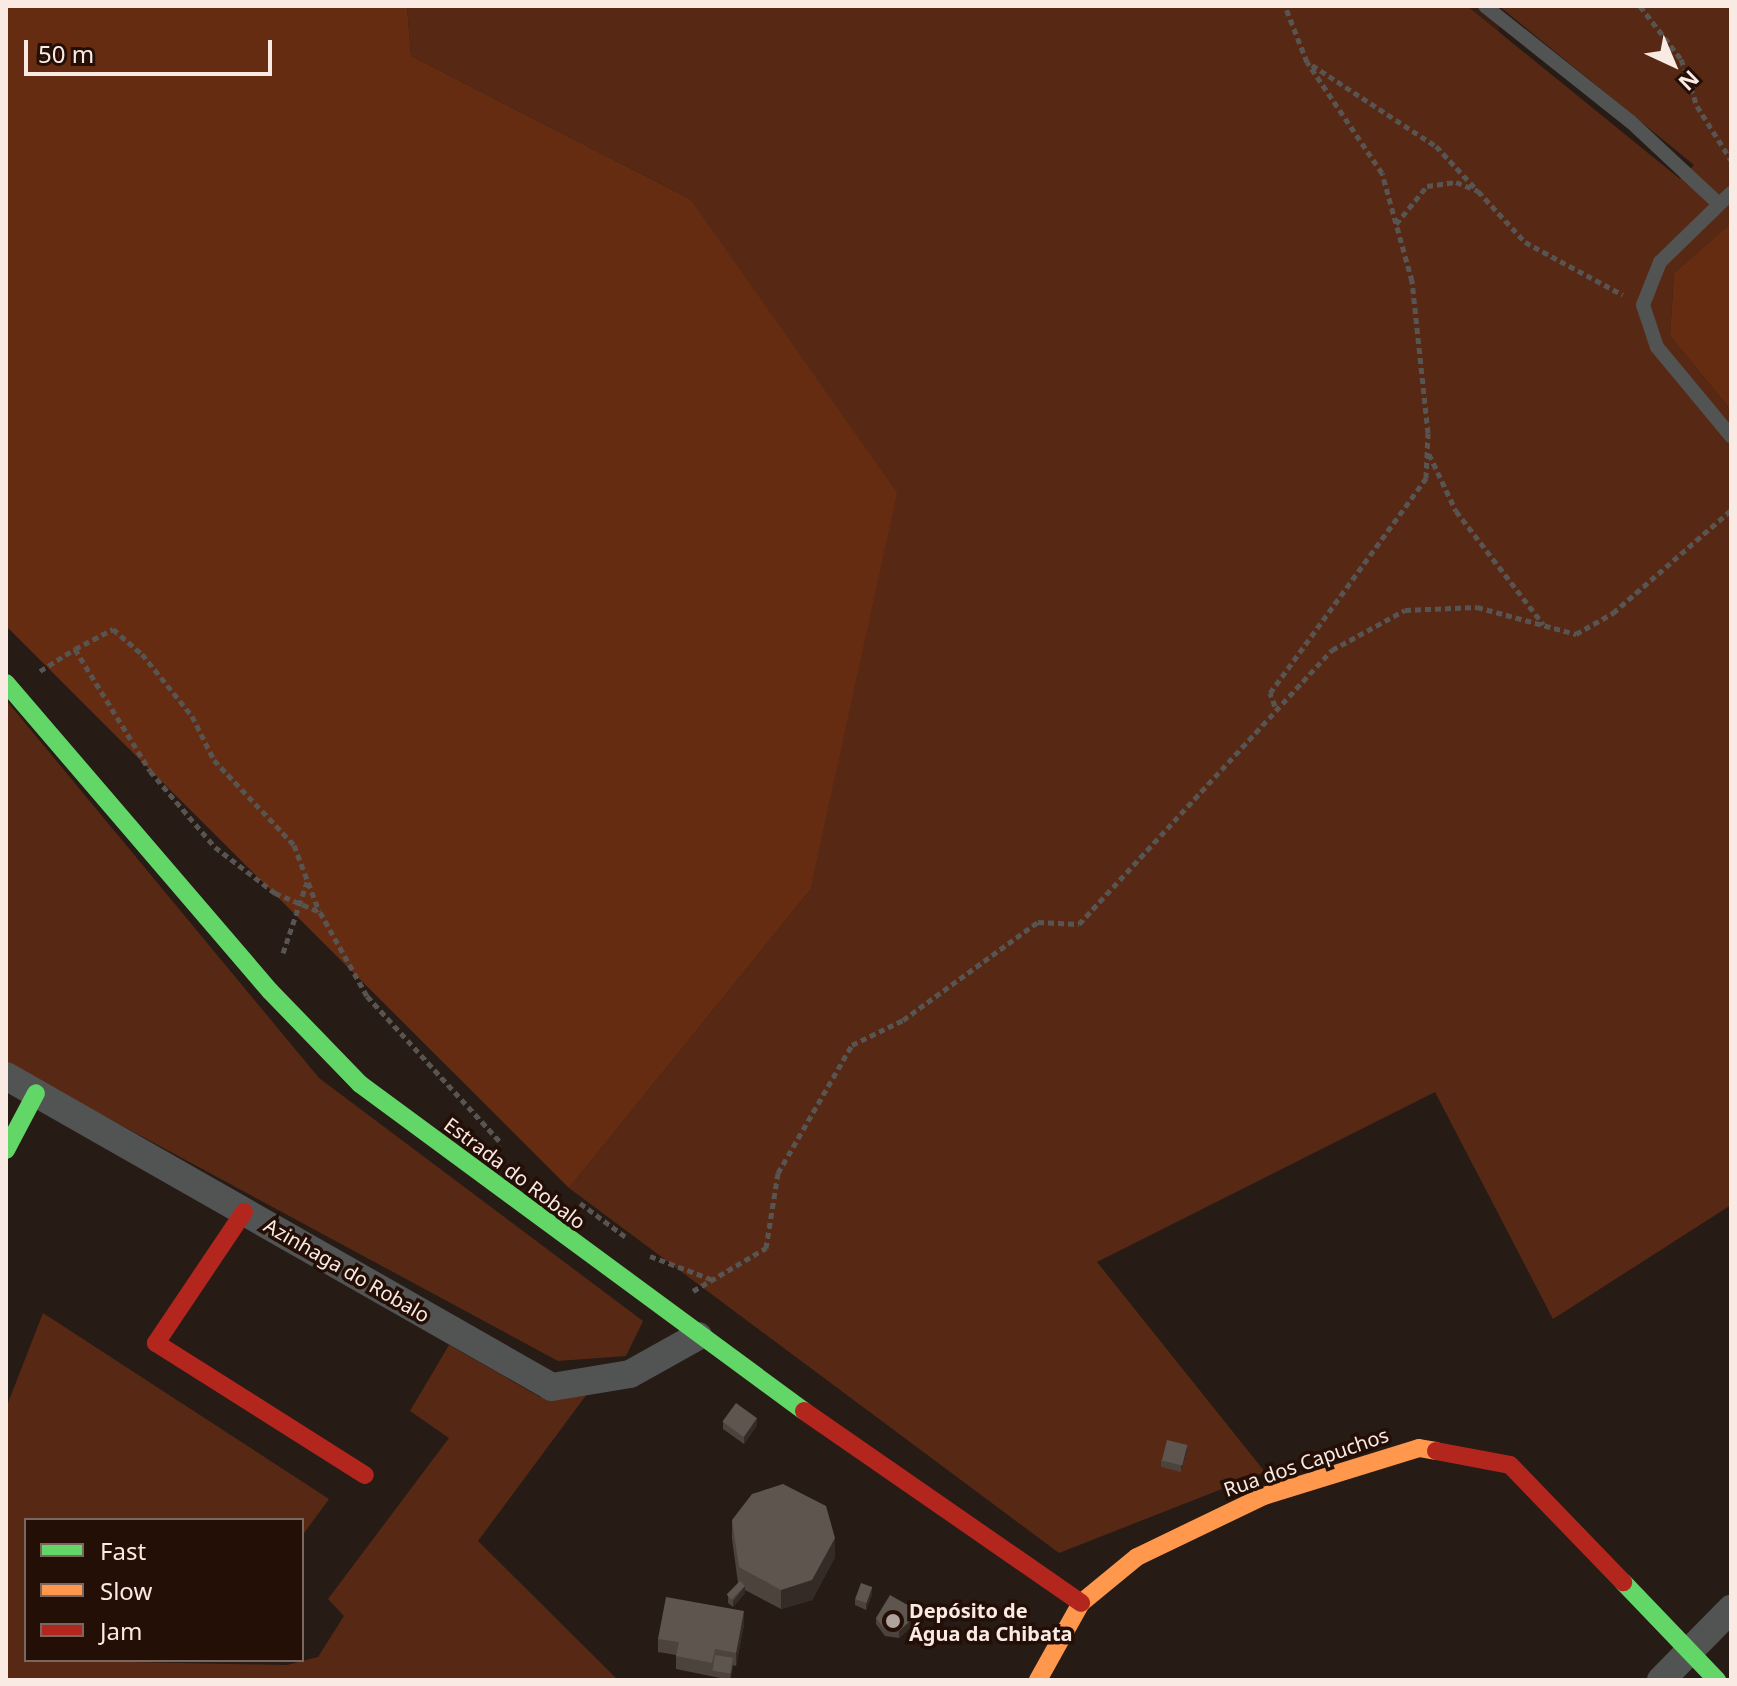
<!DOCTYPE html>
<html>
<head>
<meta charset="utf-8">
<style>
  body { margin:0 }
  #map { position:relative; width:1737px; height:1686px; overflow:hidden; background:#271b16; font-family:"Noto Sans",sans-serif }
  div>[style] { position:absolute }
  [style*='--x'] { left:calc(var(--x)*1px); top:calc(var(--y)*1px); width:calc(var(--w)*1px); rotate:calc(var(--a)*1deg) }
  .built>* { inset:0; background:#391f13; transform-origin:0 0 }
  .green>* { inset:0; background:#572914 }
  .forest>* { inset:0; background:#662c11 }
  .path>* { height:5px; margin-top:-2.5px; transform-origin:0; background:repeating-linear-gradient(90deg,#585452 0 6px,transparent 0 10px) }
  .lane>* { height:14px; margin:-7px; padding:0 7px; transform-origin:7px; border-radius:7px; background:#525353 }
  .street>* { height:28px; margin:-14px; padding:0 14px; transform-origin:14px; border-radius:14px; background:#525353 }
  .fast>* { height:18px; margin:-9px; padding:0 9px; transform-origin:9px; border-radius:9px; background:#63d668 }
  .slow>* { height:18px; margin:-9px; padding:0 9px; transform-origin:9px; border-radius:9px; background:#ff974d }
  .jam>* { height:18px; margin:-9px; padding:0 9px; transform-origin:9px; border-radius:9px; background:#b3261e }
  .wall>* { inset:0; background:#4c433d }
  .shaded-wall>* { inset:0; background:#352b26 }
  .building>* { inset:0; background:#5f554f; transform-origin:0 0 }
  .dots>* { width:22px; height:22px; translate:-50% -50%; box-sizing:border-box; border:4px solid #240f07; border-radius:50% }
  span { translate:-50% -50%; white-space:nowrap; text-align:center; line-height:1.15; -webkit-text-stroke:7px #240f07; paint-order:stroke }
  .street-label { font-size:20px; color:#faeae4 }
  .poi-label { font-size:20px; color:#faeae4; font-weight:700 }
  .left { translate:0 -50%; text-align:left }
  .frame { position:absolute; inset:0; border:8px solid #faeae4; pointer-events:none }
  .legend { position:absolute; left:24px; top:1518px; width:280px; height:144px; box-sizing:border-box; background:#240f07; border:2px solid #7a675f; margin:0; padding:10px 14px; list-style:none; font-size:24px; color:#faeae4 }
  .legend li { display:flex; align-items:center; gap:16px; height:40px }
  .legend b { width:40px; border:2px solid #7a675f }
  .north { position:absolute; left:1633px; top:24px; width:80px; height:80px; -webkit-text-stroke:6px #240f07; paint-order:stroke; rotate:136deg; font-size:22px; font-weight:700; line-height:32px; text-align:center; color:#faeae4 }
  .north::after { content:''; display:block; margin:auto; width:28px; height:36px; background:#faeae4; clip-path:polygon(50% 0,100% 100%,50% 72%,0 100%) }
  .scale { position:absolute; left:24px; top:40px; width:248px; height:36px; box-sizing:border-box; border:4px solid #faeae4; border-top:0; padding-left:10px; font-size:24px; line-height:28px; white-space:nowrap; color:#faeae4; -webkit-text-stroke:6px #240f07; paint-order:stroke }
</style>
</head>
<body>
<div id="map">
  <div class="built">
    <i style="left:1467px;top:6px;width:32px;height:274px"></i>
  </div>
  <div class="green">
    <i style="clip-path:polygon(407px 6px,1467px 6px,1680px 179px,1694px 165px,1499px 6px,1731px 6px,1731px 223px,1674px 273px,1670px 336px,1731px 410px,1731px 1205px,1553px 1319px,1435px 1092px,1097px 1262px,1265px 1472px,1059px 1553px,569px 1188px,810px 890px,690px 199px,411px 56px)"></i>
    <i style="clip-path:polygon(6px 700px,319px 1078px,643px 1321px,626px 1356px,558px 1361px,6px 1063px)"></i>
    <i style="clip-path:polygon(43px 1313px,329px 1499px,302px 1536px,302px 1520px,26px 1520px,26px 1660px,287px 1665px,318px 1657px,344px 1616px,328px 1599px,449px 1438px,410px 1411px,449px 1345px,540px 1397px,587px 1394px,478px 1541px,618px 1680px,6px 1680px,6px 1408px)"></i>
  </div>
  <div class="forest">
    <i style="clip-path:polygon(6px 6px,407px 6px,411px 56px,690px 199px,897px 493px,810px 890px,569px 1188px,6px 626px)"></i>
    <i style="clip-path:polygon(1731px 223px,1731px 410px,1670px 336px,1674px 273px)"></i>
  </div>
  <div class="path">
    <i style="--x:1640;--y:6;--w:67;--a:52.3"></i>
    <i style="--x:1681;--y:59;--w:50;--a:71.2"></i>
    <i style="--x:1697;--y:106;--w:64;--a:57.8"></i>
    <i style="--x:1312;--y:65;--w:148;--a:33.2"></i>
    <i style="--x:1436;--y:146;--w:57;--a:47.1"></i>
    <i style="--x:1396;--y:224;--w:49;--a:-50.8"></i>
    <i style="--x:1427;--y:186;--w:29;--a:-8"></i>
    <i style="--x:1456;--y:182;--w:24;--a:22"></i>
    <i style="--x:1478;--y:191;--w:69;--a:47.3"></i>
    <i style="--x:1525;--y:242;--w:111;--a:28.4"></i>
    <i style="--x:1429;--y:454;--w:63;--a:64.7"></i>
    <i style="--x:1456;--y:511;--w:143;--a:52.4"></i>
    <i style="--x:75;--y:649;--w:43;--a:-27.8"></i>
    <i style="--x:113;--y:629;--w:38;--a:41"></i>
    <i style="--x:142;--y:654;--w:80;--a:51.1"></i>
    <i style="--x:192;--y:716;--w:49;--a:63.4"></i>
    <i style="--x:214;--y:760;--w:117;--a:46.7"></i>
    <i style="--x:294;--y:845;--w:71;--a:69.3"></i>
    <i style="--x:40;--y:671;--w:41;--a:-32.2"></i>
    <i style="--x:75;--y:649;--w:143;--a:58.4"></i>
    <i style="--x:150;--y:771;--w:100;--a:49.5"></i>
    <i style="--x:215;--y:847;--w:76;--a:37.5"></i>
    <i style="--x:275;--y:893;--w:49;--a:22.9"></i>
    <i style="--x:320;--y:912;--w:96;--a:60.8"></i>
    <i style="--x:367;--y:996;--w:200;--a:47.6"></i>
    <i style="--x:1275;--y:706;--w:14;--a:-111"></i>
    <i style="--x:1270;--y:693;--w:266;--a:-54"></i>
    <i style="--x:1426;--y:478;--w:45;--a:-87.5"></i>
    <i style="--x:1428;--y:433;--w:153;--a:-96"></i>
    <i style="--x:1412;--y:281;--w:112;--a:-105.5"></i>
    <i style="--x:1382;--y:173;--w:134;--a:-124"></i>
    <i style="--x:1307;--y:62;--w:60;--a:-111.4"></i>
    <i style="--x:283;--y:953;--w:75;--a:-71.3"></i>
    <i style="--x:580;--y:1203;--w:57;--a:36.5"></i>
    <i style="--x:650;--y:1256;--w:65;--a:20.7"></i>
    <i style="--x:693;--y:1291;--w:85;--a:-30.5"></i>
    <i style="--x:766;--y:1248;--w:76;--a:-80.9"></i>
    <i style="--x:778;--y:1173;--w:148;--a:-60"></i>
    <i style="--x:852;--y:1045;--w:57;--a:-26.1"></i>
    <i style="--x:903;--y:1020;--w:167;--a:-36"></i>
    <i style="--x:1038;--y:922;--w:41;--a:2.8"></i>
    <i style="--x:1079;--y:924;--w:373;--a:-47.3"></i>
    <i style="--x:1332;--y:650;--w:83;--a:-28.7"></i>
    <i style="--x:1405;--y:610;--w:72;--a:-2.4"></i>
    <i style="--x:1477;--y:607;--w:103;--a:15.3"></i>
    <i style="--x:1576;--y:634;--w:43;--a:-29.6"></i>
    <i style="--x:1613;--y:613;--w:157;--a:-41.1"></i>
  </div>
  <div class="lane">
    <i style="--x:1485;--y:6;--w:186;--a:38.5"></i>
    <i style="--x:1631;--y:122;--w:120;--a:43"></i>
    <i style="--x:1731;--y:193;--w:99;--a:135.8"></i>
    <i style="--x:1660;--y:262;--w:46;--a:111.6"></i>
    <i style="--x:1643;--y:305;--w:44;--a:71.6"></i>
    <i style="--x:1657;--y:347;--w:116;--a:50.3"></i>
  </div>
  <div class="street">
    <i style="--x:6;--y:1076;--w:628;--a:29.67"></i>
    <i style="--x:552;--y:1387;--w:79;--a:-9.5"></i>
    <i style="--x:630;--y:1374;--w:78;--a:-29.2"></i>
    <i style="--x:1661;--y:1680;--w:100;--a:-45.4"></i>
  </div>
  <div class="fast">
    <i style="--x:6;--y:683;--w:406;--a:49.4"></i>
    <i style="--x:270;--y:991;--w:129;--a:45.9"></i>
    <i style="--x:360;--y:1084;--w:551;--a:36.37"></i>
    <i style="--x:6;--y:1150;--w:64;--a:-62.2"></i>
    <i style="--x:1623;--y:1582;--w:136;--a:46.2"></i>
  </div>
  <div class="slow">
    <i style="--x:1038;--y:1680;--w:88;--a:-60.8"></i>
    <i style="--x:1081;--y:1603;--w:72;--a:-39.4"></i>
    <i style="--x:1137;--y:1557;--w:141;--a:-25.7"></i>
    <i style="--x:1264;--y:1496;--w:162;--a:-17.2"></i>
    <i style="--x:1419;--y:1448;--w:17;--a:10"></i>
  </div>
  <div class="jam">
    <i style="--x:244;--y:1212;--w:158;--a:123.9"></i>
    <i style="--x:156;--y:1343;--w:247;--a:32.3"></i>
    <i style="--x:804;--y:1411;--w:337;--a:34.7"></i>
    <i style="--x:1436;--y:1451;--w:75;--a:10.7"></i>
    <i style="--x:1510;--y:1465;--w:163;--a:46"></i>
  </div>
  <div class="wall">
    <i style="clip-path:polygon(723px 1422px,757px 1425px,744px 1444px,723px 1429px)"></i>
    <i style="clip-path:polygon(1187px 1452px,1181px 1472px,1161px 1467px,1161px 1460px)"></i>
    <i style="clip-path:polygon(732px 1520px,835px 1557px,812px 1600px,781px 1609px,745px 1590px,745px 1593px,733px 1607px,728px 1603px,728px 1596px,738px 1583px,732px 1539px)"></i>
    <i style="clip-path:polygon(872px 1594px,866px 1610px,855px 1605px,855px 1599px)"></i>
    <i style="clip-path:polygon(911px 1607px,910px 1628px,899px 1638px,885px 1636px,876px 1624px,876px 1618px)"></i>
    <i style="clip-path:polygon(744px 1624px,736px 1666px,733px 1665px,730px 1680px,676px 1669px,676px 1655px,658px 1652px,658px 1639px)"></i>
  </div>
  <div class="shaded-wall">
    <i style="clip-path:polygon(757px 1418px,757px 1425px,744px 1444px,744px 1437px)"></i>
    <i style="clip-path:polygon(1187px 1445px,1187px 1452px,1181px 1472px,1181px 1466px)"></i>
    <i style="clip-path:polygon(835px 1538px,835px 1557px,812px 1600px,781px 1609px,781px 1590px)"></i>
    <i style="clip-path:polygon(745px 1586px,745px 1593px,733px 1607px,733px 1601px)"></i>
    <i style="clip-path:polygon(872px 1587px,872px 1594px,866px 1610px,866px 1603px)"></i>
    <i style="clip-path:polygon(744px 1611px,744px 1624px,736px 1666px,736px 1653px)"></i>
    <i style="clip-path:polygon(910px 1621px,910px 1628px,899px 1638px,899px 1631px)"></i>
  </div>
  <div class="building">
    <i style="left:736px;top:1403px;width:26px;height:23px;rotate:36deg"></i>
    <i style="left:1167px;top:1440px;width:21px;height:21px;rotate:14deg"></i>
    <i style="clip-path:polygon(783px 1484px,826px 1506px,835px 1538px,812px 1580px,781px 1590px,739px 1567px,732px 1520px,752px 1494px)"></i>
    <i style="left:740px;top:1581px;width:7px;height:19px;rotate:45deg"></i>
    <i style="left:861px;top:1583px;width:12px;height:17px;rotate:20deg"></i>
    <i style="clip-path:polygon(890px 1595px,911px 1607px,910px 1621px,899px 1631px,885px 1630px,876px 1618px)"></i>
    <i style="clip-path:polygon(666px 1597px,744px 1611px,736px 1653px,715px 1649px,712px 1663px,676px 1656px,679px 1642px,658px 1639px)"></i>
    <i style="left:715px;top:1655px;width:18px;height:16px;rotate:9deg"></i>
  </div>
  <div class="dots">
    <i style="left:893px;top:1621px;background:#b0a29c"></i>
  </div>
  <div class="street-label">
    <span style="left:515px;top:1173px;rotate:37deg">Estrada do Robalo</span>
    <span style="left:347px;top:1270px;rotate:30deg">Azinhaga do Robalo</span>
    <span style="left:1306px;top:1462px;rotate:-19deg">Rua dos Capuchos</span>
  </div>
  <div class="poi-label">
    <span class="left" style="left:909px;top:1622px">Depósito de<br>Água da Chibata</span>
  </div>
  <div class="frame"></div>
  <ul class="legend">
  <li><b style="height:10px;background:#63d668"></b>Fast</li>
  <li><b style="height:10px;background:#ff974d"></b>Slow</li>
  <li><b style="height:10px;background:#b3261e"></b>Jam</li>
  </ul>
  <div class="north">N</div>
  <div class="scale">50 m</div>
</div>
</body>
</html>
